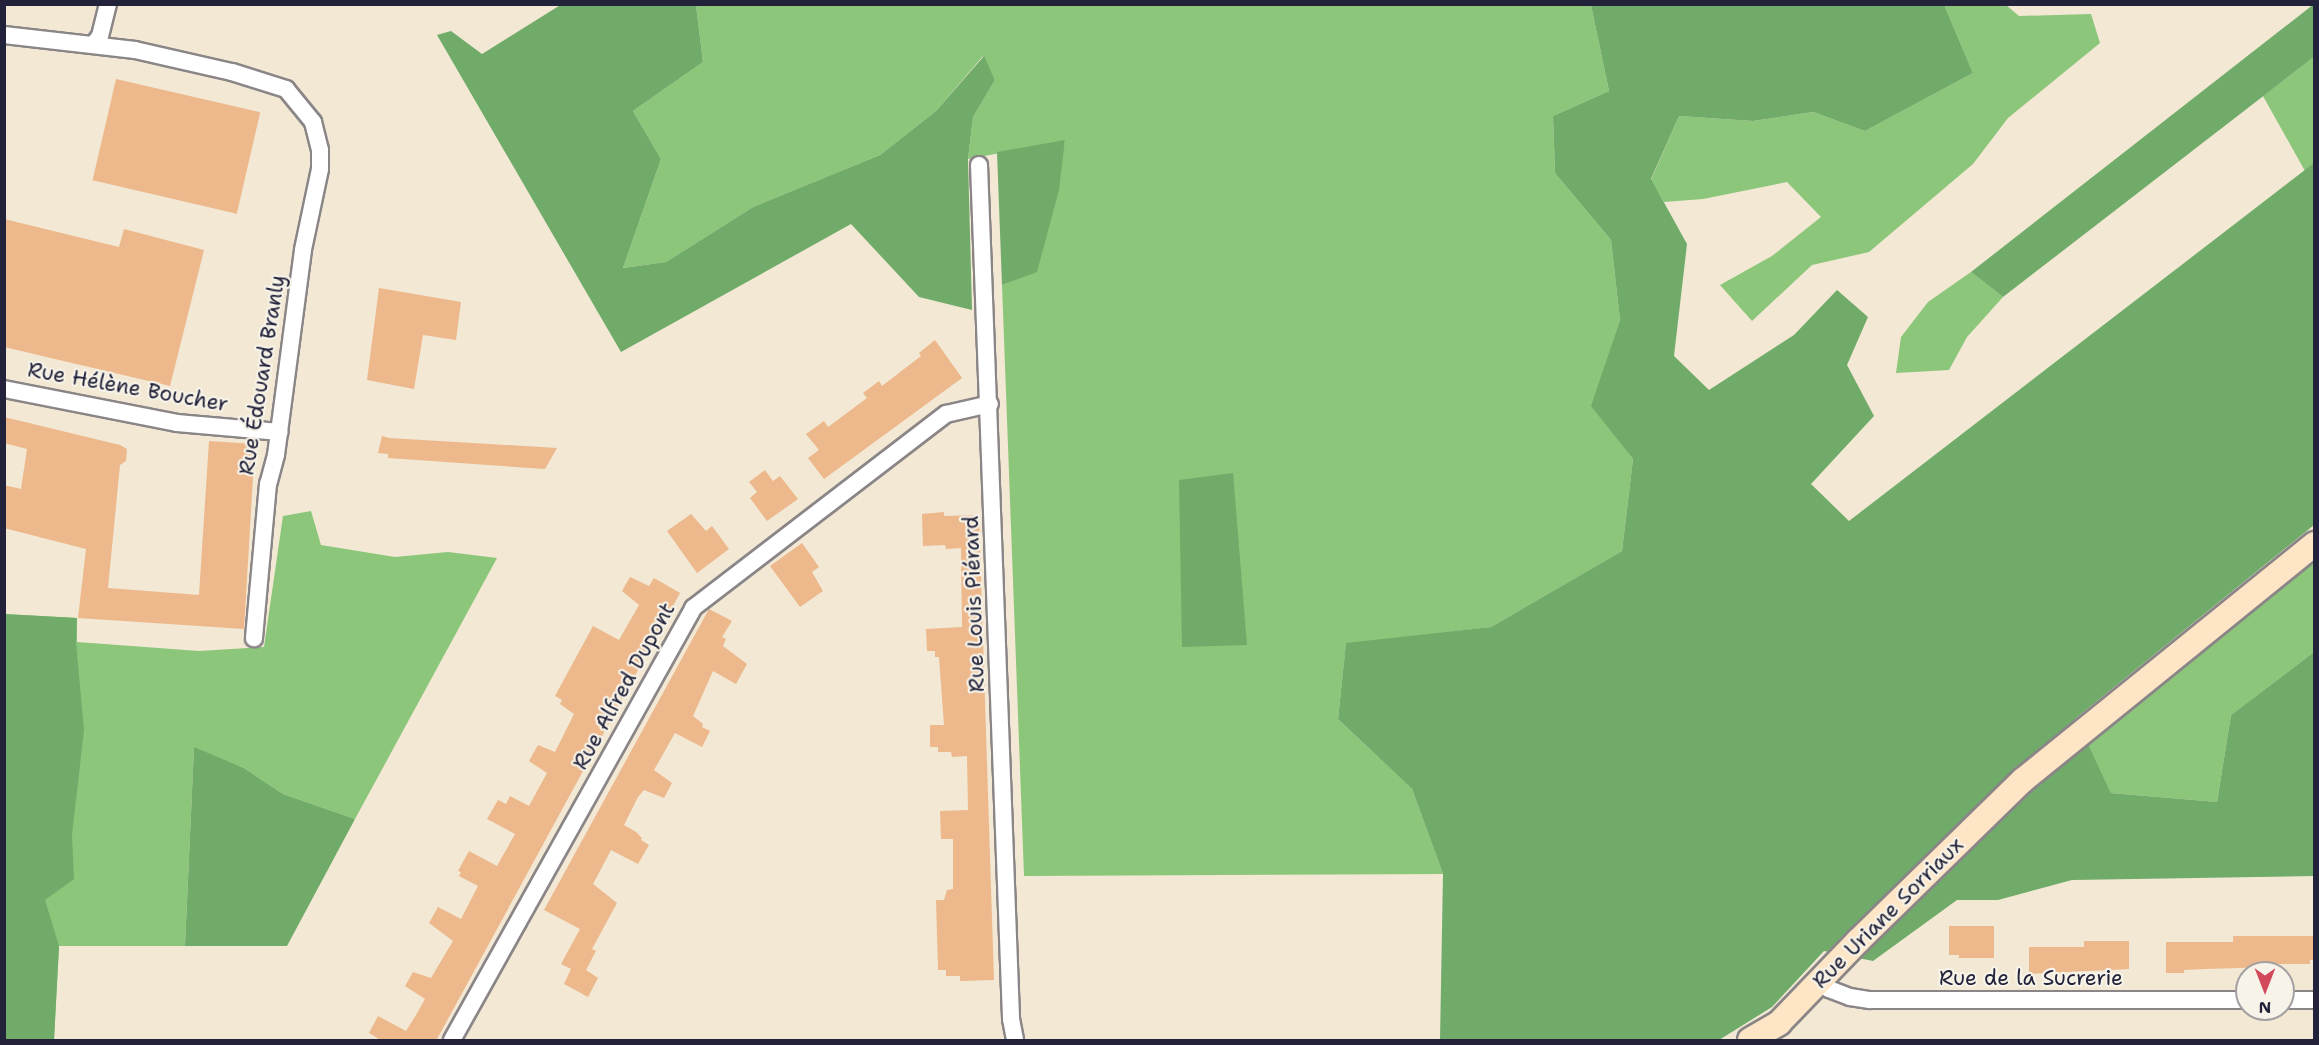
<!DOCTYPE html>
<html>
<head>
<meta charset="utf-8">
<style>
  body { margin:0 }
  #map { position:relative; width:2319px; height:1045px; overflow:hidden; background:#f2e8d3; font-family:"Shantell Sans",sans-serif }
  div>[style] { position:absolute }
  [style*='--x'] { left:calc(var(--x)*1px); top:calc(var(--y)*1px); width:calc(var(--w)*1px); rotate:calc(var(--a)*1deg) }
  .green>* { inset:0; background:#8bc67a }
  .forest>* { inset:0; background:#70ab6a }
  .building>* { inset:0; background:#ecb88c; transform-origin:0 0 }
  .roads { filter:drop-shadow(2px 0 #8a8587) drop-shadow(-2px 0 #8a8587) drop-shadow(0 2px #8a8587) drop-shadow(0 -2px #8a8587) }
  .street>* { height:16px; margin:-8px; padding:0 8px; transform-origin:8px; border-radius:8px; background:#fff }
  .secondary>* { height:24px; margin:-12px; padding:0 12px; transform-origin:12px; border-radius:12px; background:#fde5c5 }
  span { translate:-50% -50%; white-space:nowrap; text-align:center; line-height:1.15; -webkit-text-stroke:4.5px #f7f3e8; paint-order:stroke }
  .street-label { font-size:21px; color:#22223b }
  .frame { position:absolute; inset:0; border:6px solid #22223b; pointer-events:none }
  .north { position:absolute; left:2235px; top:961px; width:60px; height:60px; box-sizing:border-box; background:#f7f3e8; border:2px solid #a29fa3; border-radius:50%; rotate:180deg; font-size:16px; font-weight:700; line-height:24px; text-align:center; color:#22223b }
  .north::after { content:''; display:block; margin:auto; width:21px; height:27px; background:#d1495b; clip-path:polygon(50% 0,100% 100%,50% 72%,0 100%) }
</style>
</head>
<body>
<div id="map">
  <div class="green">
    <i style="clip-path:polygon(696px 5px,1591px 5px,1609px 91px,1553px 116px,1555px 173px,1611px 240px,1620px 320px,1592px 406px,1633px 459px,1622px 551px,1491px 627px,1346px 644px,1338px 719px,1412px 789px,1443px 874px,1024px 876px,1002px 285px,1037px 271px,1065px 141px,968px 159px,973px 117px,995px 80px,983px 56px,936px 111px,880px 155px,753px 207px,666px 262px,623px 268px,661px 159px,633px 111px,703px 62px)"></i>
    <i style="clip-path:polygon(1948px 5px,2006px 5px,2019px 16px,2091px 14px,2100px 43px,2008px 118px,1973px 164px,1869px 252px,1812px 265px,1752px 321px,1720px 285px,1772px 256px,1821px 217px,1787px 182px,1703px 199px,1664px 202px,1651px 180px,1679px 116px,1753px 121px,1813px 112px,1865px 131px,1973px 73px,1945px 7px)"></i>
    <i style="clip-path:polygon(2314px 57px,2314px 163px,2305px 171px,2263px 96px)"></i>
    <i style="clip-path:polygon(1971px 272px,2003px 297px,1967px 337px,1949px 370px,1896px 373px,1901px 337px,1928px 302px)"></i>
    <i style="clip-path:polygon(311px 511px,321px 545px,395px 557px,448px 552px,497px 558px,355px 819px,283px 794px,244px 768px,194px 748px,185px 946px,59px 946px,54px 1040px,5px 1040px,4px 614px,77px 618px,77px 642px,199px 651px,264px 647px,283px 516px)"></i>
    <i style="clip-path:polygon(2314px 560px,2314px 652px,2231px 715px,2217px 802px,2111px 793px,2087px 742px)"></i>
  </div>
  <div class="forest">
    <i style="clip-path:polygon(562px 4px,696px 5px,703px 62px,633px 111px,661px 159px,623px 268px,666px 262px,753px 207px,880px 155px,936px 111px,984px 56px,995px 80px,973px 117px,968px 159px,972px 310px,919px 297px,851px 224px,621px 352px,437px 35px,451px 31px,482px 54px)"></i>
    <i style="clip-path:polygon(2314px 4px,2314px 57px,2003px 297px,1971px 272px)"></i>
    <i style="clip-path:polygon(1591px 5px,1948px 5px,1945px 7px,1973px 73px,1865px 131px,1813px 112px,1753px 121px,1679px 116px,1651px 179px,1687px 244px,1674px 356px,1709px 390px,1794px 335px,1837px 290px,1868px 317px,1847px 365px,1874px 416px,1811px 484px,1849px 521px,2314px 163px,2314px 525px,2076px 718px,2111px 793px,2217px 802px,2231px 715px,2314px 652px,2314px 876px,2072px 880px,1998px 900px,1957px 900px,1873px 961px,1824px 951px,1772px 1007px,1719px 1040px,1440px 1040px,1443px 874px,1412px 789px,1338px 719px,1346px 643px,1491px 627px,1622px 551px,1633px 459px,1591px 406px,1620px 320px,1611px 240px,1555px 173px,1553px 116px,1609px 91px)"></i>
    <i style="clip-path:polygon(1065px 140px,1059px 190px,1037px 272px,1002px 285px,997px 152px)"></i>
    <i style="clip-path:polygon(1233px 473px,1247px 645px,1182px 647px,1179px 480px)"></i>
    <i style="clip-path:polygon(4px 614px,77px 618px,76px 642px,84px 730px,72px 835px,74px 879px,45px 900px,59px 946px,54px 1040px,5px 1040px)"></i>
    <i style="clip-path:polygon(194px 747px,244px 768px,283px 794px,355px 819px,287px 946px,185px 946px)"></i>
  </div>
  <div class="building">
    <i style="left:116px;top:79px;width:148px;height:104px;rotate:13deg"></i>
    <i style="clip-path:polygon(4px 219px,119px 247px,124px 229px,204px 250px,170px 386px,4px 347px)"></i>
    <i style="clip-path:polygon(379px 288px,461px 302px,456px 340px,423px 335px,414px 389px,367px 380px)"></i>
    <i style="clip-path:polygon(935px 340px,962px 378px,824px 479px,808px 458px,819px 450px,806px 434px,824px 421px,828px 427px,867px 398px,863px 393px,879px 381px,882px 386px,921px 356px,919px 353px)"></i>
    <i style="clip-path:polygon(4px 417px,120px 445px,127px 449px,126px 461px,120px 465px,108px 588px,199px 595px,209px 441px,255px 444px,244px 629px,78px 618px,86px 549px,4px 528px,4px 485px,21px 489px,27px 449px,4px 443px)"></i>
    <i style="clip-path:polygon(382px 436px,389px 438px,557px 448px,545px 469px,388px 458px,388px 454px,378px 453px)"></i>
    <i style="clip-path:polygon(765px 470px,773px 481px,780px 476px,798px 499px,767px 521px,750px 498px,757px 492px,749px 482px)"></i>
    <i style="clip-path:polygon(944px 512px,944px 516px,979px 515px,994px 980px,960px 981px,960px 976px,946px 976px,946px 970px,938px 970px,936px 900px,944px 900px,947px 890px,953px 889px,953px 839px,941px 839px,940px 811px,968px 810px,967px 756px,952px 757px,951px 752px,938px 752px,938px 747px,930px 747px,930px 725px,944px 725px,939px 657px,935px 657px,935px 651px,927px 651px,926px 629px,962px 627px,961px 548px,946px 549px,945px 545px,923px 546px,922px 514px)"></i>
    <i style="clip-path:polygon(691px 514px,706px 531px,712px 526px,729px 549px,697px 573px,667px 531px)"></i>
    <i style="clip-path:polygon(802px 543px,819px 567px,812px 572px,823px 591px,800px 607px,770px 566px)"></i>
    <i style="clip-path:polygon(630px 577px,649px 586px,654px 578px,680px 593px,436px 1041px,382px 1041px,369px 1033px,378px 1016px,406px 1031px,416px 1015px,425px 999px,405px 986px,413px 972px,431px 978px,453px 941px,429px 923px,438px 907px,461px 919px,478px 886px,459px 876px,461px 872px,458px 871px,469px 851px,497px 866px,515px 834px,487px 819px,498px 800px,506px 804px,510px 796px,529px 806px,547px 773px,529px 761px,538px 745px,555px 752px,574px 714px,560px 704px,562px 700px,555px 696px,593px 626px,619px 640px,639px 605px,622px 591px)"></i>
    <i style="clip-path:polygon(709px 609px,732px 621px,722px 637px,726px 639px,723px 646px,747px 664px,736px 684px,713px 671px,693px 716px,703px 724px,702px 727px,710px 731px,702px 747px,675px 733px,654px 770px,672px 783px,664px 798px,644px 790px,638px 797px,624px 825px,636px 832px,642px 838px,641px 840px,649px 845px,638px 864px,611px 850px,593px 884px,617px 903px,592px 949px,596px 951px,586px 970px,598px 978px,588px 997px,564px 984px,571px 969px,561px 964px,580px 929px,544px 910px)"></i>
    <i style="clip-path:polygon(1949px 926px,1994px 926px,1994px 958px,1959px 958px,1959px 955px,1949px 955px)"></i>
    <i style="clip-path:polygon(2233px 936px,2314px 936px,2314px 960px,2310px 960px,2310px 964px,2272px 964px,2272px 967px,2205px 969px,2184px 970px,2184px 973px,2166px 973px,2166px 942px,2233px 942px)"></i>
    <i style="clip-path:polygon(2084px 941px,2129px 941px,2129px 969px,2029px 974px,2029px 947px,2084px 947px)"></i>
  </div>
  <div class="roads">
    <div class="street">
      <i style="--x:4;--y:35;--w:132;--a:6.5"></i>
      <i style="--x:135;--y:50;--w:99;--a:12.8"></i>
      <i style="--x:232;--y:72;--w:57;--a:17.5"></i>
      <i style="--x:286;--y:89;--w:43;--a:50.7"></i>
      <i style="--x:313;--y:122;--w:29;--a:76"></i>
      <i style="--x:320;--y:150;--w:19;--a:90"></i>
      <i style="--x:320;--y:169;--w:83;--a:101.9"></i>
      <i style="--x:303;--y:250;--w:207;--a:97.5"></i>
      <i style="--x:276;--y:455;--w:30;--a:105"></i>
      <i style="--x:268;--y:484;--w:155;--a:95.2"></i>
      <i style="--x:93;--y:45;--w:11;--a:-52"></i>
      <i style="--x:100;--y:36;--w:33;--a:-76"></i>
      <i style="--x:979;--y:165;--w:855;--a:87.85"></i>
      <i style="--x:1011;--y:1019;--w:21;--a:79"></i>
      <i style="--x:4;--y:389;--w:176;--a:11.1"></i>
      <i style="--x:177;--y:423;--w:103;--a:5"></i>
      <i style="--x:1819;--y:980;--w:13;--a:42"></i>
      <i style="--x:1829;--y:989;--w:22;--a:21"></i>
      <i style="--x:1850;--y:997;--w:20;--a:9"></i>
      <i style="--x:1870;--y:1000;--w:377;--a:0"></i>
      <i style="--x:2283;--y:1000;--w:31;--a:0"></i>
      <i style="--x:452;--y:1040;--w:495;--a:-60.8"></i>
      <i style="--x:693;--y:608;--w:319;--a:-37.5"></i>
      <i style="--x:946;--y:414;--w:45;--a:-12.8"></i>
    </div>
    <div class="secondary">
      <i style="--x:1750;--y:1040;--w:34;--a:-30"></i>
      <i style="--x:1779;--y:1023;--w:115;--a:-46.1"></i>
      <i style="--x:1859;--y:940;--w:229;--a:-44.3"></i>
      <i style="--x:2023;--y:780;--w:375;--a:-39"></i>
    </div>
  </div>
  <div class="street-label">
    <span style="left:262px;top:375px;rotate:-81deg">Rue Édouard Branly</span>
    <span style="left:128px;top:387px;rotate:10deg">Rue Hélène Boucher</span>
    <span style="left:974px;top:604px;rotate:-92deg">Rue Louis Piérard</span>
    <span style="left:624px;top:686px;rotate:-61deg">Rue Alfred Dupont</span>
    <span style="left:1888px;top:913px;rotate:-45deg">Rue Uriane Sorriaux</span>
    <span style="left:2031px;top:978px">Rue de la Sucrerie</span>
  </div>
  <div class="frame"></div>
  <div class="north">N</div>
</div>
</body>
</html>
